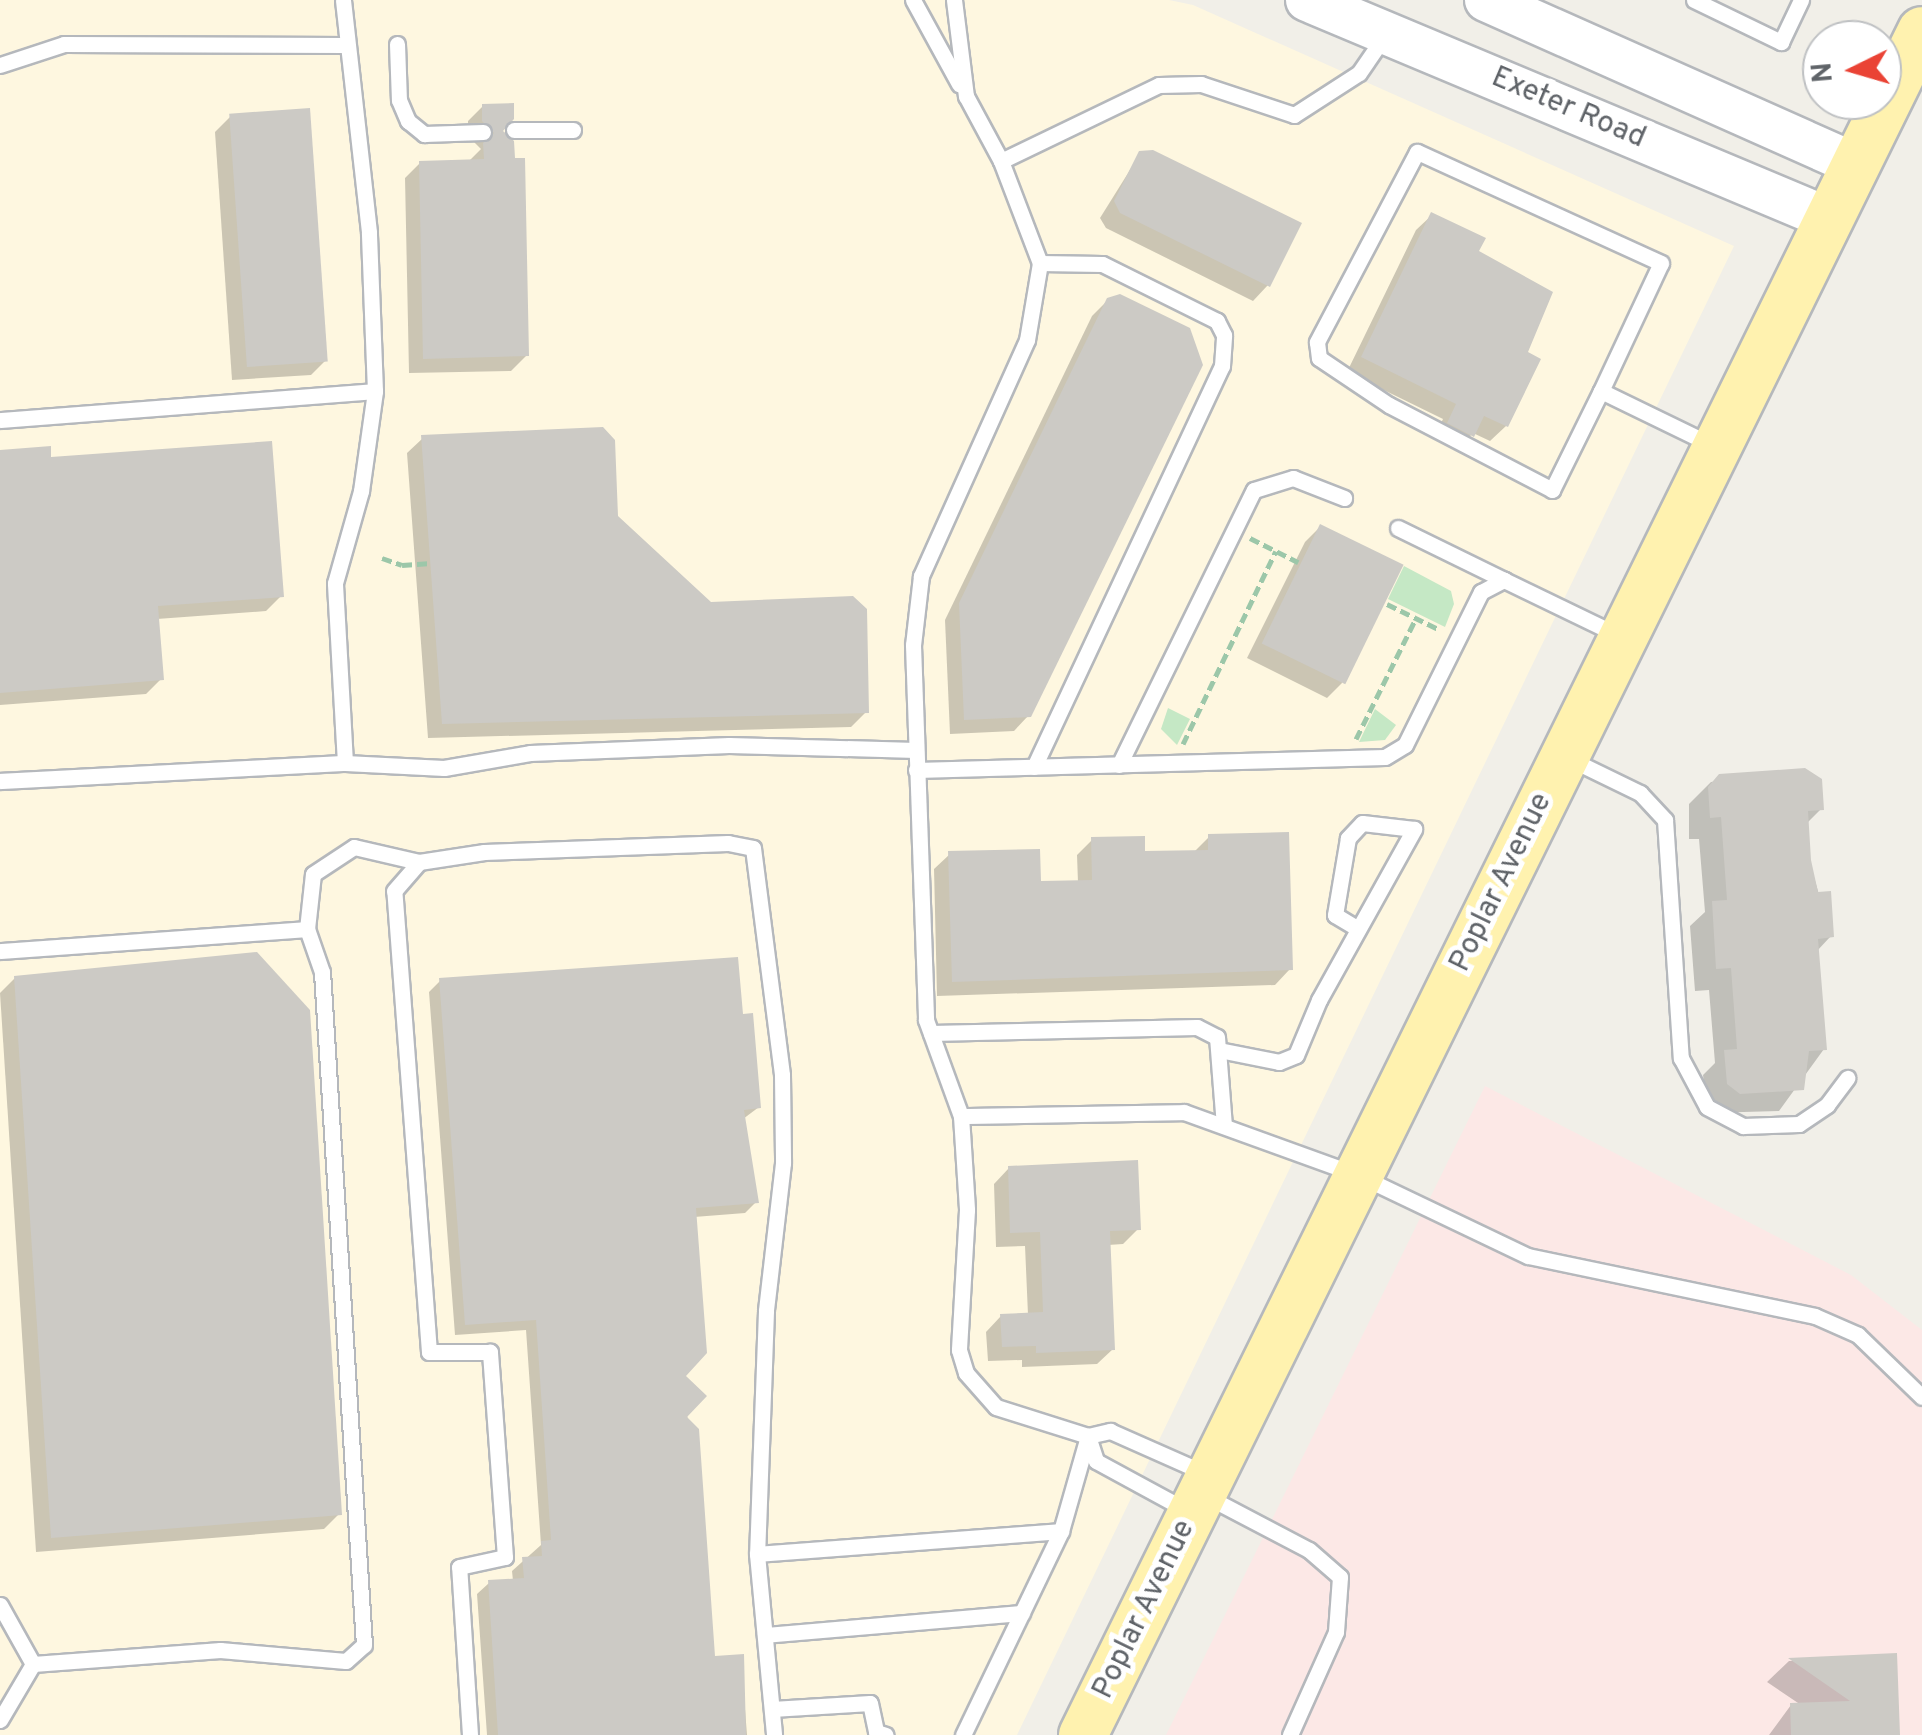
<!DOCTYPE html>
<html>
<head>
<meta charset="utf-8">
<style>
  body { margin:0 }
  #map { position:relative; width:1922px; height:1735px; overflow:hidden; background:#f1efe8; font-family:Overpass,sans-serif }
  div>[style] { position:absolute }
  [style*='--x'] { left:calc(var(--x)*1px); top:calc(var(--y)*1px); width:calc(var(--w)*1px); rotate:calc(var(--a)*1deg) }
  .commercial>* { inset:0; background:#fef7e0 }
  .medical>* { inset:0; background:#fce8e6 }
  .green>* { inset:0; background:#c5e8c5 }
  .shadow>* { inset:0; background:#0003 }
  .building>* { inset:0; background:#cccac5; transform-origin:0 0 }
  .path>* { height:5px; margin-top:-2.5px; transform-origin:0; background:repeating-linear-gradient(90deg,#9cc7a9 0 10px,transparent 0 15px) }
  .roads { filter:drop-shadow(2px 0 #b5b8bc) drop-shadow(-2px 0 #b5b8bc) drop-shadow(0 2px #b5b8bc) drop-shadow(0 -2px #b5b8bc) }
  .lane>* { height:15px; margin:-7.5px; padding:0 7.5px; transform-origin:7.5px; border-radius:7.5px; background:#fff }
  .secondary>* { height:42px; margin:-21px; padding:0 21px; transform-origin:21px; border-radius:21px; background:#fff }
  .primary>* { height:48px; margin:-24px; padding:0 24px; transform-origin:24px; border-radius:24px; background:#fff2af }
  span { translate:-50% -50%; white-space:nowrap; text-align:center; line-height:1.15; -webkit-text-stroke:10px #fff; paint-order:stroke }
  .street-label { font-size:30px; color:#5f6368 }
  .north { position:absolute; left:1802px; top:20px; width:100px; height:100px; box-sizing:border-box; background:#fff; border:2px solid #bfc1c3; border-radius:50%; rotate:265deg; font-size:28px; font-weight:700; line-height:40px; text-align:center; color:#5f6368 }
  .north::after { content:''; display:block; margin:auto; width:35px; height:45px; background:#ea4335; clip-path:polygon(50% 0,100% 100%,50% 72%,0 100%) }
</style>
</head>
<body>
<div id="map">
  <div class="commercial">
    <i style="clip-path:polygon(0 0,1169px 0,1193px 5px,1734px 246px,1017px 1735px,0 1735px)"></i>
  </div>
  <div class="medical">
    <i style="clip-path:polygon(1485px 1086px,1851px 1275px,1922px 1330px,1922px 1735px,1166px 1735px)"></i>
  </div>
  <div class="green">
    <i style="clip-path:polygon(1404px 566px,1451px 591px,1454px 604px,1445px 627px,1388px 599px)"></i>
    <i style="clip-path:polygon(1168px 708px,1190px 719px,1177px 745px,1161px 729px)"></i>
    <i style="clip-path:polygon(1375px 709px,1396px 725px,1385px 740px,1359px 742px)"></i>
  </div>
  <div class="shadow">
    <i style="clip-path:polygon(483px 106px,499px 131px,527px 355px,511px 371px,409px 373px,405px 178px,420px 163px,468px 162px,481px 149px,468px 136px,468px 121px)"></i>
    <i style="clip-path:polygon(230px 117px,326px 360px,311px 375px,232px 380px,215px 132px)"></i>
    <i style="clip-path:polygon(1140px 154px,1268px 285px,1253px 301px,1106px 228px,1100px 218px)"></i>
    <i style="clip-path:polygon(1432px 215px,1476px 252px,1525px 354px,1538px 360px,1506px 426px,1490px 441px,1473px 433px,1457px 450px,1434px 438px,1443px 419px,1347px 372px,1416px 230px)"></i>
    <i style="clip-path:polygon(1108px 300px,1029px 715px,1014px 731px,950px 734px,945px 620px,1092px 316px)"></i>
    <i style="clip-path:polygon(423px 438px,616px 518px,710px 605px,866px 712px,851px 727px,428px 738px,407px 453px)"></i>
    <i style="clip-path:polygon(0 450px,49px 460px,281px 596px,266px 611px,157px 619px,161px 679px,146px 694px,0 705px)"></i>
    <i style="clip-path:polygon(1320px 527px,1342px 683px,1327px 698px,1247px 658px,1305px 542px)"></i>
    <i style="clip-path:polygon(1803px 771px,1821px 809px,1806px 824px,1809px 860px,1831px 936px,1816px 952px,1824px 1049px,1779px 1111px,1708px 1113px,1703px 1075px,1715px 1063px,1709px 990px,1695px 991px,1690px 926px,1705px 912px,1699px 839px,1689px 839px,1689px 804px,1711px 782px)"></i>
    <i style="clip-path:polygon(1209px 837px,1290px 969px,1275px 985px,937px 996px,934px 869px,950px 854px,1038px 883px,1078px 883px,1077px 855px,1092px 840px,1143px 854px,1193px 853px)"></i>
    <i style="clip-path:polygon(15px 978px,339px 1514px,324px 1529px,36px 1552px,0 993px)"></i>
    <i style="clip-path:polygon(440px 981px,741px 1017px,759px 1107px,743px 1119px,756px 1202px,745px 1213px,694px 1217px,683px 1376px,713px 1659px,741px 1657px,747px 1735px,487px 1735px,477px 1594px,489px 1583px,513px 1581px,512px 1571px,541px 1545px,526px 1330px,455px 1335px,429px 992px)"></i>
    <i style="clip-path:polygon(1009px 1168px,1138px 1229px,1123px 1244px,1108px 1245px,1113px 1349px,1097px 1364px,1022px 1367px,1022px 1360px,988px 1361px,986px 1332px,1001px 1316px,1028px 1315px,1025px 1246px,996px 1247px,994px 1184px)"></i>
    <i style="clip-path:polygon(1894px 1656px,1898px 1735px,1769px 1735px,1791px 1705px,1801px 1705px,1767px 1682px,1789px 1661px)"></i>
  </div>
  <div class="building">
    <i style="clip-path:polygon(514px 103px,514px 119px,503px 131px,514px 141px,515px 158px,525px 158px,529px 356px,423px 359px,419px 161px,484px 159px,483px 143px,494px 133px,482px 121px,482px 104px)"></i>
    <i style="left:310px;top:108px;width:254px;height:81px;rotate:86deg"></i>
    <i style="clip-path:polygon(1153px 150px,1302px 223px,1270px 287px,1120px 213px,1114px 201px,1139px 151px)"></i>
    <i style="clip-path:polygon(1431px 212px,1486px 238px,1479px 251px,1553px 292px,1528px 352px,1541px 359px,1508px 427px,1484px 416px,1474px 437px,1447px 423px,1456px 404px,1361px 357px)"></i>
    <i style="clip-path:polygon(1120px 294px,1190px 328px,1203px 365px,1031px 717px,964px 720px,959px 603px,1107px 298px)"></i>
    <i style="clip-path:polygon(603px 427px,615px 440px,618px 516px,711px 602px,853px 596px,867px 609px,869px 713px,442px 724px,421px 435px)"></i>
    <i style="clip-path:polygon(272px 441px,284px 597px,158px 606px,164px 680px,0 693px,0 450px,51px 446px,51px 457px)"></i>
    <i style="left:1320px;top:524px;width:93px;height:133px;rotate:26deg"></i>
    <i style="clip-path:polygon(1805px 768px,1822px 779px,1824px 810px,1808px 811px,1811px 860px,1818px 892px,1831px 891px,1834px 937px,1818px 939px,1827px 1050px,1809px 1051px,1804px 1090px,1740px 1094px,1727px 1084px,1724px 1050px,1737px 1049px,1731px 968px,1716px 969px,1712px 901px,1727px 900px,1721px 817px,1710px 818px,1708px 787px,1719px 774px)"></i>
    <i style="clip-path:polygon(1289px 832px,1293px 970px,952px 982px,948px 851px,1040px 849px,1041px 881px,1092px 880px,1091px 837px,1145px 836px,1145px 851px,1208px 850px,1208px 834px)"></i>
    <i style="clip-path:polygon(257px 952px,310px 1010px,342px 1515px,51px 1538px,14px 976px)"></i>
    <i style="clip-path:polygon(738px 957px,743px 1014px,753px 1013px,761px 1108px,744px 1110px,759px 1203px,696px 1208px,707px 1353px,686px 1376px,707px 1396px,687px 1417px,699px 1429px,715px 1656px,744px 1654px,746px 1735px,498px 1735px,488px 1580px,524px 1578px,522px 1557px,542px 1556px,541px 1541px,551px 1540px,536px 1320px,465px 1325px,439px 978px)"></i>
    <i style="clip-path:polygon(1138px 1160px,1141px 1230px,1110px 1231px,1115px 1350px,1036px 1353px,1036px 1346px,1002px 1347px,1000px 1314px,1043px 1312px,1040px 1232px,1010px 1233px,1008px 1166px)"></i>
    <i style="clip-path:polygon(1897px 1653px,1900px 1735px,1791px 1735px,1790px 1703px,1850px 1701px,1788px 1658px)"></i>
  </div>
  <div class="path">
    <i style="--x:1250;--y:538;--w:54;--a:26.6"></i>
    <i style="--x:382;--y:558;--w:21;--a:19"></i>
    <i style="--x:402;--y:565;--w:26;--a:-4"></i>
    <i style="--x:1387;--y:604;--w:57;--a:26.1"></i>
    <i style="--x:1356;--y:739;--w:135;--a:-63.6"></i>
    <i style="--x:1183;--y:744;--w:214;--a:-64.3"></i>
  </div>
  <div class="roads">
    <div class="lane">
      <i style="--x:913;--y:0;--w:96;--a:61.3"></i>
      <i style="--x:954;--y:0;--w:97;--a:82.9"></i>
      <i style="--x:966;--y:96;--w:74;--a:61.7"></i>
      <i style="--x:1001;--y:161;--w:109;--a:69.1"></i>
      <i style="--x:1040;--y:263;--w:78;--a:99.6"></i>
      <i style="--x:1027;--y:340;--w:259;--a:114.2"></i>
      <i style="--x:921;--y:576;--w:69;--a:96.6"></i>
      <i style="--x:913;--y:645;--w:375;--a:88"></i>
      <i style="--x:926;--y:1020;--w:102;--a:70"></i>
      <i style="--x:961;--y:1116;--w:223;--a:-1"></i>
      <i style="--x:1184;--y:1112;--w:185;--a:19.9"></i>
      <i style="--x:1358;--y:1175;--w:188;--a:25.5"></i>
      <i style="--x:1528;--y:1256;--w:293;--a:11.8"></i>
      <i style="--x:1815;--y:1316;--w:47;--a:23.8"></i>
      <i style="--x:1858;--y:1335;--w:89;--a:44.1"></i>
      <i style="--x:1694;--y:0;--w:97;--a:25.8"></i>
      <i style="--x:1781;--y:42;--w:47;--a:-64.5"></i>
      <i style="--x:397;--y:44;--w:56;--a:88"></i>
      <i style="--x:399;--y:100;--w:23;--a:67"></i>
      <i style="--x:408;--y:121;--w:21;--a:39"></i>
      <i style="--x:424;--y:134;--w:59;--a:-1.9"></i>
      <i style="--x:0;--y:65;--w:67;--a:-18.2"></i>
      <i style="--x:64;--y:44;--w:281;--a:0.2"></i>
      <i style="--x:514;--y:130;--w:59;--a:0"></i>
      <i style="--x:1001;--y:161;--w:175;--a:-25.7"></i>
      <i style="--x:1159;--y:85;--w:42;--a:-1.4"></i>
      <i style="--x:1201;--y:84;--w:98;--a:18.4"></i>
      <i style="--x:1294;--y:115;--w:77;--a:-32.9"></i>
      <i style="--x:1359;--y:73;--w:42;--a:-55.6"></i>
      <i style="--x:1601;--y:391;--w:141;--a:-64.9"></i>
      <i style="--x:1661;--y:263;--w:268;--a:-155.5"></i>
      <i style="--x:1417;--y:152;--w:215;--a:117.8"></i>
      <i style="--x:1317;--y:342;--w:16;--a:83"></i>
      <i style="--x:1319;--y:358;--w:84;--a:33.9"></i>
      <i style="--x:1389;--y:405;--w:184;--a:27.5"></i>
      <i style="--x:1552;--y:490;--w:110;--a:-63.7"></i>
      <i style="--x:1601;--y:391;--w:123;--a:25.9"></i>
      <i style="--x:0;--y:420;--w:376;--a:-4.4"></i>
      <i style="--x:1398;--y:528;--w:118;--a:26.1"></i>
      <i style="--x:1572;--y:760;--w:76;--a:25.9"></i>
      <i style="--x:1640;--y:793;--w:37;--a:47"></i>
      <i style="--x:1665;--y:820;--w:239;--a:86.2"></i>
      <i style="--x:1681;--y:1058;--w:55;--a:62"></i>
      <i style="--x:1707;--y:1107;--w:41;--a:27.8"></i>
      <i style="--x:1743;--y:1126;--w:56;--a:-2"></i>
      <i style="--x:1799;--y:1124;--w:34;--a:-34"></i>
      <i style="--x:1827;--y:1105;--w:34;--a:-53"></i>
      <i style="--x:345;--y:763;--w:99;--a:2.9"></i>
      <i style="--x:444;--y:768;--w:87;--a:-9.9"></i>
      <i style="--x:530;--y:753;--w:199;--a:-2.3"></i>
      <i style="--x:729;--y:745;--w:187;--a:1.5"></i>
      <i style="--x:1119;--y:765;--w:306;--a:-63.9"></i>
      <i style="--x:1254;--y:490;--w:41;--a:-17.1"></i>
      <i style="--x:1293;--y:478;--w:55;--a:21.4"></i>
      <i style="--x:1034;--y:767;--w:443;--a:-64.9"></i>
      <i style="--x:1222;--y:366;--w:31;--a:-86"></i>
      <i style="--x:1224;--y:335;--w:16;--a:-117"></i>
      <i style="--x:1217;--y:321;--w:128;--a:-153.6"></i>
      <i style="--x:1102;--y:264;--w:62;--a:-179.1"></i>
      <i style="--x:916;--y:770;--w:469;--a:-1.6"></i>
      <i style="--x:1385;--y:757;--w:23;--a:-31"></i>
      <i style="--x:1405;--y:745;--w:171;--a:-63.6"></i>
      <i style="--x:1481;--y:592;--w:26;--a:-28"></i>
      <i style="--x:1504;--y:580;--w:127;--a:25.8"></i>
      <i style="--x:0;--y:781;--w:345;--a:-3"></i>
      <i style="--x:345;--y:763;--w:180;--a:-93.2"></i>
      <i style="--x:335;--y:583;--w:96;--a:-74.2"></i>
      <i style="--x:361;--y:491;--w:101;--a:-82"></i>
      <i style="--x:375;--y:391;--w:159;--a:-92.2"></i>
      <i style="--x:369;--y:232;--w:233;--a:-96.4"></i>
      <i style="--x:0;--y:951;--w:308;--a:-4.1"></i>
      <i style="--x:931;--y:1033;--w:266;--a:-1.3"></i>
      <i style="--x:1197;--y:1027;--w:22;--a:27"></i>
      <i style="--x:1217;--y:1037;--w:89;--a:85.5"></i>
      <i style="--x:1219;--y:1050;--w:61;--a:11.3"></i>
      <i style="--x:1279;--y:1062;--w:18;--a:-22"></i>
      <i style="--x:1296;--y:1055;--w:60;--a:-67.3"></i>
      <i style="--x:1319;--y:1000;--w:196;--a:-60.9"></i>
      <i style="--x:1414;--y:829;--w:52;--a:-173.4"></i>
      <i style="--x:1362;--y:823;--w:21;--a:133"></i>
      <i style="--x:1348;--y:838;--w:78;--a:99.6"></i>
      <i style="--x:1335;--y:915;--w:27;--a:31"></i>
      <i style="--x:961;--y:1116;--w:94;--a:86.3"></i>
      <i style="--x:967;--y:1210;--w:140;--a:93.3"></i>
      <i style="--x:959;--y:1350;--w:24;--a:73"></i>
      <i style="--x:966;--y:1373;--w:45;--a:48.6"></i>
      <i style="--x:996;--y:1407;--w:96;--a:17.5"></i>
      <i style="--x:1088;--y:1436;--w:23;--a:-13"></i>
      <i style="--x:1110;--y:1431;--w:106;--a:23.9"></i>
      <i style="--x:1088;--y:1436;--w:26;--a:72"></i>
      <i style="--x:1096;--y:1461;--w:105;--a:28.5"></i>
      <i style="--x:1206;--y:1496;--w:116;--a:27.7"></i>
      <i style="--x:1309;--y:1550;--w:41;--a:41.1"></i>
      <i style="--x:1340;--y:1577;--w:55;--a:94.2"></i>
      <i style="--x:1336;--y:1632;--w:113;--a:114.1"></i>
      <i style="--x:757;--y:1554;--w:305;--a:-4.3"></i>
      <i style="--x:0;--y:1605;--w:68;--a:60.8"></i>
      <i style="--x:765;--y:1635;--w:258;--a:-4.9"></i>
      <i style="--x:772;--y:1709;--w:98;--a:-3.5"></i>
      <i style="--x:870;--y:1703;--w:30;--a:78"></i>
      <i style="--x:876;--y:1732;--w:10;--a:17"></i>
      <i style="--x:0;--y:1720;--w:65;--a:-59.5"></i>
      <i style="--x:33;--y:1664;--w:188;--a:-4.3"></i>
      <i style="--x:220;--y:1650;--w:126;--a:5"></i>
      <i style="--x:346;--y:1661;--w:24;--a:-42"></i>
      <i style="--x:364;--y:1645;--w:674;--a:-93.57"></i>
      <i style="--x:322;--y:972;--w:46;--a:-109.2"></i>
      <i style="--x:307;--y:929;--w:55;--a:-83.8"></i>
      <i style="--x:313;--y:874;--w:49;--a:-33.4"></i>
      <i style="--x:354;--y:847;--w:67;--a:13"></i>
      <i style="--x:470;--y:1735;--w:168;--a:-93.7"></i>
      <i style="--x:459;--y:1567;--w:47;--a:-12.3"></i>
      <i style="--x:505;--y:1557;--w:206;--a:-94.2"></i>
      <i style="--x:490;--y:1352;--w:61;--a:180"></i>
      <i style="--x:429;--y:1352;--w:462;--a:-94.3"></i>
      <i style="--x:394;--y:891;--w:38;--a:-49"></i>
      <i style="--x:419;--y:862;--w:66;--a:-8.7"></i>
      <i style="--x:484;--y:852;--w:244;--a:-2.1"></i>
      <i style="--x:728;--y:843;--w:25;--a:11"></i>
      <i style="--x:753;--y:848;--w:229;--a:82.7"></i>
      <i style="--x:782;--y:1075;--w:88;--a:89.3"></i>
      <i style="--x:783;--y:1163;--w:149;--a:96.6"></i>
      <i style="--x:766;--y:1311;--w:243;--a:92.1"></i>
      <i style="--x:757;--y:1554;--w:182;--a:84.6"></i>
      <i style="--x:963;--y:1735;--w:226;--a:-64.3"></i>
      <i style="--x:1061;--y:1531;--w:99;--a:-74.1"></i>
    </div>
    <div class="secondary">
      <i style="--x:1307;--y:0;--w:564;--a:22.74"></i>
      <i style="--x:1486;--y:0;--w:403;--a:24"></i>
    </div>
    <div class="primary">
      <i style="--x:1083;--y:1735;--w:1899;--a:-63.79"></i>
    </div>
  </div>
  <div class="street-label">
    <span style="left:1568px;top:109px;rotate:23deg">Exeter Road</span>
    <span style="left:1502px;top:883px;rotate:-64deg">Poplar Avenue</span>
    <span style="left:1145px;top:1610px;rotate:-64deg">Poplar Avenue</span>
  </div>
  <div class="north">N</div>
</div>
</body>
</html>
